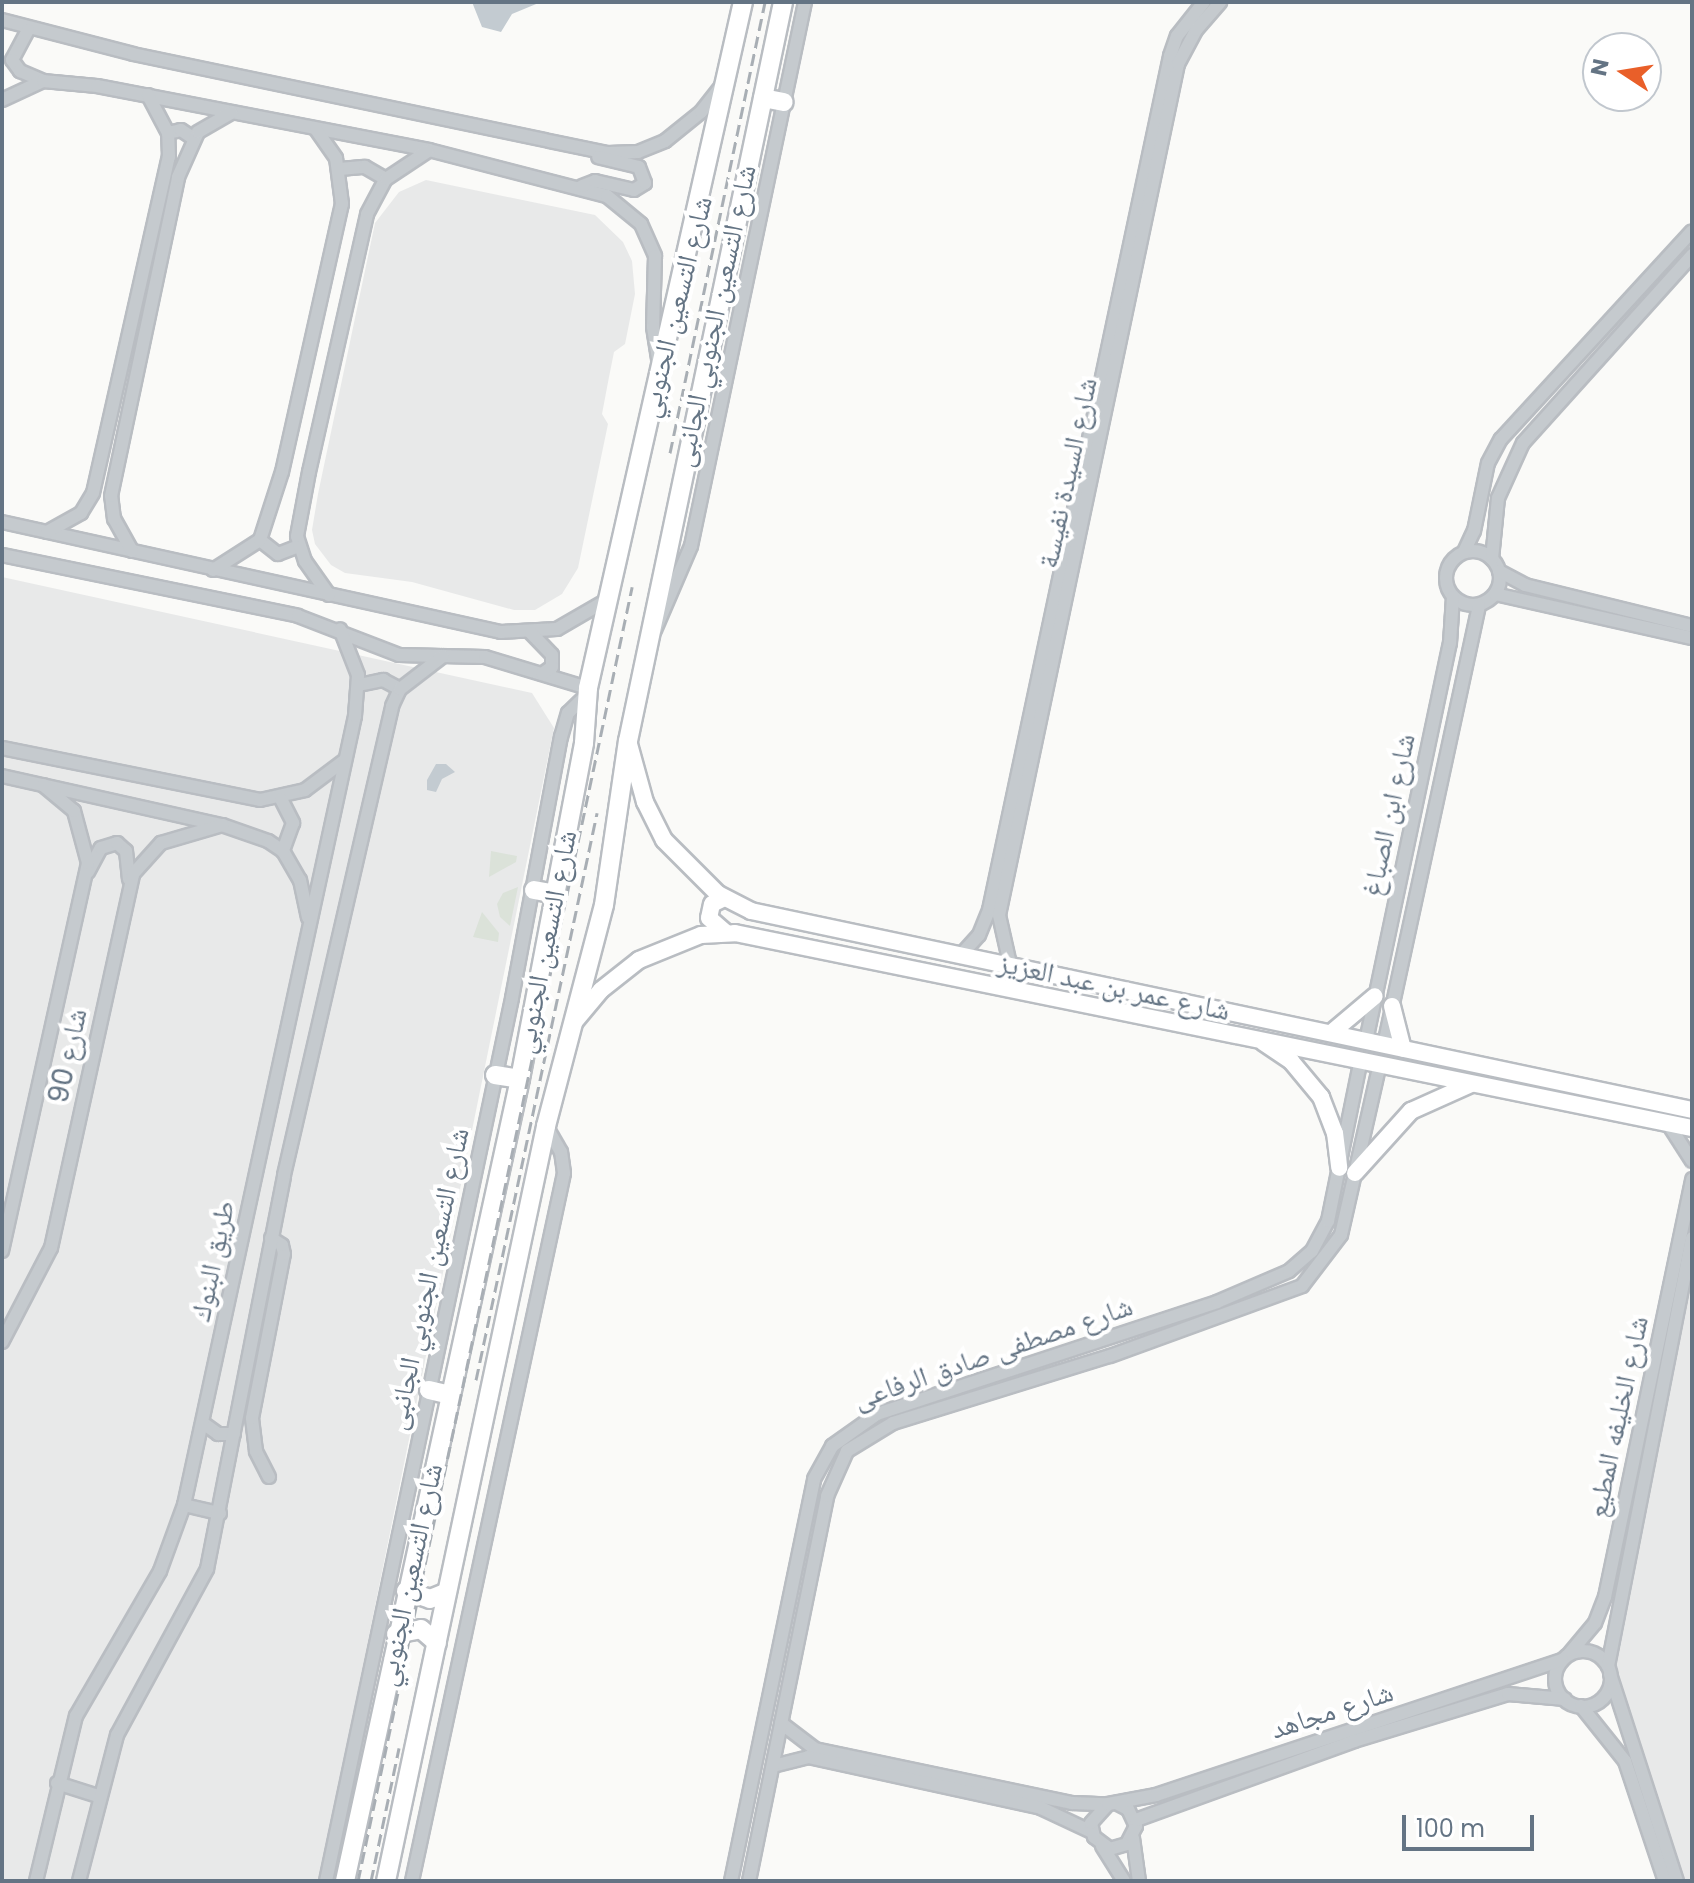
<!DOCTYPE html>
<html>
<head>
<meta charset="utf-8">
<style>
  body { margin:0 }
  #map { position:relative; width:1694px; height:1883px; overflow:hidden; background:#fafaf8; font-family:Poppins,"Noto Naskh Arabic",sans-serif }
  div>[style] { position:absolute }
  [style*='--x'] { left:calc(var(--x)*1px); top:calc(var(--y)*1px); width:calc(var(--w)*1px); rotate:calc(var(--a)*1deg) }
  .built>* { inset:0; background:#e8e9e9 }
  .green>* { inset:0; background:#dbe2d9 }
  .water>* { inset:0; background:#c3cbd1 }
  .roads { filter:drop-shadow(2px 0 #b9bdc2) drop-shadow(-2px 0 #b9bdc2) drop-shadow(0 2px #b9bdc2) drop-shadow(0 -2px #b9bdc2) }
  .minor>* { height:12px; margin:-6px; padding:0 6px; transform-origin:6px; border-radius:6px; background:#c5cace }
  .minor>.ring { margin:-6px; padding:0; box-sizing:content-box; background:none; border:12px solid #c5cace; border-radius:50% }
  .major>* { height:16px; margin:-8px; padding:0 8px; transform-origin:8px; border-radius:8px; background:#fff }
  .highway>* { height:18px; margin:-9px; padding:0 9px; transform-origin:9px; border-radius:9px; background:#fff }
  .rail>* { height:3px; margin-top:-1.5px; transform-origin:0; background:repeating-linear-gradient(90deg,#a8aeb4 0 12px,transparent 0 18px) }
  span { translate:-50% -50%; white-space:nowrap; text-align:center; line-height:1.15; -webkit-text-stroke:8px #fff; paint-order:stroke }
  .street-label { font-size:28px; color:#647484 }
  .frame { position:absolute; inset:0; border:4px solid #647484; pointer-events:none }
  .north { position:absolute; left:1582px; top:32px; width:80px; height:80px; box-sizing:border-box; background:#fff; border:2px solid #c1c7ce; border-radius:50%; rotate:282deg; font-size:22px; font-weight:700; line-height:32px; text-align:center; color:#647484 }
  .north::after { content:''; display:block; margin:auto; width:28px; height:36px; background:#e95f29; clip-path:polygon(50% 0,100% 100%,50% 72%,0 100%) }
  .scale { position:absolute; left:1402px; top:1815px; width:132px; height:36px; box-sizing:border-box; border:4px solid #647484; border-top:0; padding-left:10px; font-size:24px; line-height:28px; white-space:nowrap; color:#647484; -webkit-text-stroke:6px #fff; paint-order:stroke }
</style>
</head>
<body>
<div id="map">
  <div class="built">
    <i style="clip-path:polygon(426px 180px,595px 215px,623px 242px,632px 261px,635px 294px,625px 344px,614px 352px,609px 377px,602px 414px,608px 424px,578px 568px,562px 594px,535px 610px,514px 610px,412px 582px,345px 573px,331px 565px,315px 544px,312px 530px,318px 494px,375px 223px,399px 192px)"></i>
    <i style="clip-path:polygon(2px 577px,532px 693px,554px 728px,319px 1881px,2px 1881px)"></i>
    <i style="clip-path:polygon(1692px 1270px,1692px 1881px,1680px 1881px,1615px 1673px,1612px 1647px)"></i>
  </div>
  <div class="green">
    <i style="clip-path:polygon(491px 851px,517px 856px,516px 862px,489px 877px)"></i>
    <i style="clip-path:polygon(518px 887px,510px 926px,500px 917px,497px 904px,503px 893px)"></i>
    <i style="clip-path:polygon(482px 912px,499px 933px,498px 942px,473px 937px)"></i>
  </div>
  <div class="water">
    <i style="clip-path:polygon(472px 2px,541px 2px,512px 14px,501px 32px,482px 27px)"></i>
    <i style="clip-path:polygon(436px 764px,446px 764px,455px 772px,442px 779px,436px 792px,427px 790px,427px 780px)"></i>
  </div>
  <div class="roads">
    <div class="minor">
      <i style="--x:2;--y:20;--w:135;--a:14.5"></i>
      <i style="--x:133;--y:54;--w:485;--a:11.8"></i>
      <i style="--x:608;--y:153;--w:30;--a:-2"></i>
      <i style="--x:638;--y:152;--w:29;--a:-22"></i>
      <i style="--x:665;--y:141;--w:46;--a:-38.9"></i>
      <i style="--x:701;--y:112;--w:31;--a:-52"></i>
      <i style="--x:28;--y:30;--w:34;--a:118"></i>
      <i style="--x:12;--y:60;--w:14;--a:54"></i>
      <i style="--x:20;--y:71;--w:25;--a:23"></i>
      <i style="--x:2;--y:100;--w:45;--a:-24.9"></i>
      <i style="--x:43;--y:81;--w:54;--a:5.3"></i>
      <i style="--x:97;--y:86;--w:338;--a:10.9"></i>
      <i style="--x:429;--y:150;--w:184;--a:14.5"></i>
      <i style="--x:607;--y:196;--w:44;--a:39.5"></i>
      <i style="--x:641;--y:224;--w:35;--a:66"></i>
      <i style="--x:655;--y:256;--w:71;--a:91.6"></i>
      <i style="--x:653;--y:327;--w:39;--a:81"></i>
      <i style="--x:168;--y:133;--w:13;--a:-13"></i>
      <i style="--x:181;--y:130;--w:14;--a:34"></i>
      <i style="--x:340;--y:169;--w:25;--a:-5"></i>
      <i style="--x:365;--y:167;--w:24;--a:30"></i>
      <i style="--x:582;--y:186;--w:14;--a:-21"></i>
      <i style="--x:595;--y:181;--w:40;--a:13"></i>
      <i style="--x:634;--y:190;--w:13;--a:-32"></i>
      <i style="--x:645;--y:183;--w:17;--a:-111"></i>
      <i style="--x:639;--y:167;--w:42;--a:-166.3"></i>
      <i style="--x:2;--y:522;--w:511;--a:12.43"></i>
      <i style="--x:501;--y:632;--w:56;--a:-3.1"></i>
      <i style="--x:557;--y:629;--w:58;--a:-30.1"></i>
      <i style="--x:47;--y:532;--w:39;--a:-29"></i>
      <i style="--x:81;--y:513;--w:23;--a:-59"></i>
      <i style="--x:93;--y:493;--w:344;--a:-77.3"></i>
      <i style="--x:169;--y:157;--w:24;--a:-92"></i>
      <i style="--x:168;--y:133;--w:43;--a:-117.8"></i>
      <i style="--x:260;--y:540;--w:23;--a:38"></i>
      <i style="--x:278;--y:554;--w:22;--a:-21"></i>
      <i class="ring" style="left:1446px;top:551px;width:42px;height:42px"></i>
      <i style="--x:132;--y:551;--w:37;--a:-119"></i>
      <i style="--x:114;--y:519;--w:23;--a:-97"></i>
      <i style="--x:111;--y:496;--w:326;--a:-78.1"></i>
      <i style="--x:178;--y:177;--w:49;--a:-66"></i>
      <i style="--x:198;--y:132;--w:39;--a:-30"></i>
      <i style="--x:1464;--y:552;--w:23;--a:-65"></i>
      <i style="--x:1474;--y:531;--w:69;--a:-78.4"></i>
      <i style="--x:1488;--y:463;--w:27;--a:-62"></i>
      <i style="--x:1501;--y:439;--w:282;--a:-47.4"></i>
      <i style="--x:2;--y:555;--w:302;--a:11.6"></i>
      <i style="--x:298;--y:616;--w:108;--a:21.1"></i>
      <i style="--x:399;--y:655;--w:86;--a:1.3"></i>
      <i style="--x:485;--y:657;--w:108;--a:16.8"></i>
      <i style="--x:1492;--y:559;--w:61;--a:-84.4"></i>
      <i style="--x:1498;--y:498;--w:60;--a:-65.6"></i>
      <i style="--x:1523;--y:443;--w:253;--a:-48"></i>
      <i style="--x:213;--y:570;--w:56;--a:-32.6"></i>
      <i style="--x:260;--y:540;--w:71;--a:-72.1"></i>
      <i style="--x:282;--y:472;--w:275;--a:-77.4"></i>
      <i style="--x:342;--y:204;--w:46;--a:-97.4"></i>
      <i style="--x:336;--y:158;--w:35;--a:-125"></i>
      <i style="--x:1499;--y:571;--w:30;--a:28"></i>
      <i style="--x:1525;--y:585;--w:172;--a:13.8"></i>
      <i style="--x:1495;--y:594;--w:202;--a:12.6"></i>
      <i style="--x:329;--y:595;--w:42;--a:-125.2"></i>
      <i style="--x:305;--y:561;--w:26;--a:-108"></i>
      <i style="--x:297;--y:536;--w:65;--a:-79.4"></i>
      <i style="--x:309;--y:472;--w:264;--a:-77.3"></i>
      <i style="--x:367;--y:214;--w:40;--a:-62"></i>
      <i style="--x:386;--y:179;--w:50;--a:-33.7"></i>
      <i style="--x:655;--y:630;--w:91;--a:-66.8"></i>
      <i style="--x:691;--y:546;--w:556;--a:-78.16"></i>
      <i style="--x:531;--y:633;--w:30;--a:46"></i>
      <i style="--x:552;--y:655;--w:12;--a:90"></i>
      <i style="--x:552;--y:667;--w:12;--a:145"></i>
      <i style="--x:359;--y:685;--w:25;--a:-12"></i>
      <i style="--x:383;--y:680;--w:19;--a:28"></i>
      <i style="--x:2;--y:748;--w:263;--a:11.4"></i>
      <i style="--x:260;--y:800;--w:46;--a:-12.5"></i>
      <i style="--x:305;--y:790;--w:50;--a:-36.9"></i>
      <i style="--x:2;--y:776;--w:225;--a:12.6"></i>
      <i style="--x:222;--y:825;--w:49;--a:19.2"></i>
      <i style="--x:268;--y:841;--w:18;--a:34"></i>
      <i style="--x:283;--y:851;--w:34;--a:60"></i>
      <i style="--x:300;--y:880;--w:38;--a:78"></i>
      <i style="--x:281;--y:799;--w:27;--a:63"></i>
      <i style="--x:293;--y:823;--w:30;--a:110"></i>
      <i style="--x:88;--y:872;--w:27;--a:-62"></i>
      <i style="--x:101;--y:848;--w:17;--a:-17"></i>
      <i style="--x:117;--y:843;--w:12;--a:42"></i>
      <i style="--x:126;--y:851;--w:28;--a:84"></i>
      <i style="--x:960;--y:956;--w:28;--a:-48"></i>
      <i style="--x:979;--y:935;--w:27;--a:-68"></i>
      <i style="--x:989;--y:910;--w:873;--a:-78.03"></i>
      <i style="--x:1170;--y:56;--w:21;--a:-71"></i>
      <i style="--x:1177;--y:36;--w:43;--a:-51.5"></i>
      <i style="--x:1010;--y:964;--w:50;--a:-102.7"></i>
      <i style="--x:999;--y:915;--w:870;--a:-78.12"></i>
      <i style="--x:1178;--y:64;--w:38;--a:-62"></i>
      <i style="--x:1196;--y:30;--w:37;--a:-49"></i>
      <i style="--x:1366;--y:1041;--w:407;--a:-78.1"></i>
      <i style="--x:1450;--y:643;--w:46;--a:-86.3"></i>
      <i style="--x:1384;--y:1045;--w:450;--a:-77.8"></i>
      <i style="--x:1667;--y:1122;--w:46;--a:57.3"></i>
      <i style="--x:2;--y:1251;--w:397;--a:-77.5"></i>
      <i style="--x:88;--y:863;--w:54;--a:-105.1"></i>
      <i style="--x:74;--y:811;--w:40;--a:-140"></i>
      <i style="--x:2;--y:1342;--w:106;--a:-62.5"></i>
      <i style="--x:51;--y:1248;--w:383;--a:-77.6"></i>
      <i style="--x:133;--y:874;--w:42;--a:-47.9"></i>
      <i style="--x:161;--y:843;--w:64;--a:-16.4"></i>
      <i style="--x:203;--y:1423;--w:19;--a:36"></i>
      <i style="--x:218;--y:1434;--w:16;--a:0"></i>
      <i style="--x:269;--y:1477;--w:29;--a:-117"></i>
      <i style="--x:256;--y:1451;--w:33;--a:-97"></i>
      <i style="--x:252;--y:1418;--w:167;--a:-79"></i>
      <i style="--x:284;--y:1254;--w:9;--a:-103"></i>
      <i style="--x:282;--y:1245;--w:13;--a:-148"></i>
      <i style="--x:184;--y:1505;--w:37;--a:13"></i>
      <i class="ring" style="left:1555px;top:1651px;width:44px;height:44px"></i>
      <i style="--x:1569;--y:1654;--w:40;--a:-50"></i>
      <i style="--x:1595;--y:1623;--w:28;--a:-69"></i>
      <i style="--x:1605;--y:1597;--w:427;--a:-78.2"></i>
      <i style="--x:1608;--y:1666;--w:436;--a:-78.9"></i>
      <i style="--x:1610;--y:1674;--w:218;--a:72.1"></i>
      <i style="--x:1581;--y:1706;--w:70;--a:51.3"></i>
      <i style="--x:1625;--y:1761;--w:126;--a:71.6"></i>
      <i style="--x:781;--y:1723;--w:43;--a:37.4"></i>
      <i style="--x:815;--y:1749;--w:263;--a:11.9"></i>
      <i style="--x:1072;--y:1803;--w:33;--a:2"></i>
      <i style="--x:773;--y:1766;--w:36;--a:-14"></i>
      <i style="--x:808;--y:1757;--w:239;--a:12.3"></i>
      <i style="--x:1041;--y:1808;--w:56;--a:25.2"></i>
      <i style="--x:57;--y:1783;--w:43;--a:17.6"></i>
      <i style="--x:1116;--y:1803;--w:13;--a:27"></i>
      <i style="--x:1128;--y:1809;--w:19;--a:65"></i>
      <i style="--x:1136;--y:1826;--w:20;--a:117"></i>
      <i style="--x:1127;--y:1844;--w:18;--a:164"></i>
      <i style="--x:1110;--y:1849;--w:20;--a:-143"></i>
      <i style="--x:1094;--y:1837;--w:14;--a:-102"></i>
      <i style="--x:1091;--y:1823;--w:25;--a:-48"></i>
      <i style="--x:1108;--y:1804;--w:49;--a:-10.6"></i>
      <i style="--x:1156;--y:1795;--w:428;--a:-18.4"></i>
      <i style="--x:1136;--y:1820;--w:232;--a:-19.9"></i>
      <i style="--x:1354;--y:1741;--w:161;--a:-17"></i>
      <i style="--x:1508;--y:1694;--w:57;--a:5"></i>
      <i style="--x:1133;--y:1838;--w:43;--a:82.1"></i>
      <i style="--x:1102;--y:1846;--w:41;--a:57.8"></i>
      <i style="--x:36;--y:1881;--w:170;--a:-76.4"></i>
      <i style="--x:76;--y:1716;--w:168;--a:-59.9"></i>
      <i style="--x:160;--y:1571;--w:70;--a:-70"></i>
      <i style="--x:184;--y:1505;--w:807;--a:-77.77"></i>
      <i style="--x:355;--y:716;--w:41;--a:-85.8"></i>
      <i style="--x:358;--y:675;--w:49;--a:-111.4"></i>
      <i style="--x:79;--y:1881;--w:151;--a:-75.4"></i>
      <i style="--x:117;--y:1735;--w:189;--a:-61.5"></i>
      <i style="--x:207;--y:1569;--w:401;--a:-78.9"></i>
      <i style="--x:284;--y:1175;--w:481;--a:-77"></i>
      <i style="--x:392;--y:706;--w:19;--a:-65"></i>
      <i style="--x:400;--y:689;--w:54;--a:-37.5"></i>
      <i style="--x:326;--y:1881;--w:902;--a:-78.1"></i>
      <i style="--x:512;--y:998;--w:266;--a:-79.4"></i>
      <i style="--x:561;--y:737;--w:25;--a:-74"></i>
      <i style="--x:568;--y:713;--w:28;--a:-44"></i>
      <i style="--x:412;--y:1881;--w:724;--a:-77.88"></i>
      <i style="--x:564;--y:1173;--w:21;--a:-98"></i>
      <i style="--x:561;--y:1152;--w:30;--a:-120"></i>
      <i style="--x:731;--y:1881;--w:410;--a:-78.3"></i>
      <i style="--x:814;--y:1479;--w:38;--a:-61"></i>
      <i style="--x:832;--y:1446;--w:55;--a:-35.4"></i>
      <i style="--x:877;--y:1414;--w:358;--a:-18.2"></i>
      <i style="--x:1217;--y:1302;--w:78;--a:-23.3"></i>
      <i style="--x:1289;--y:1271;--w:30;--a:-41"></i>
      <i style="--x:1312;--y:1251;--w:34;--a:-62"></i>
      <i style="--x:1328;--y:1221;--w:165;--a:-78.5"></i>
      <i style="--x:749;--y:1881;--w:393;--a:-78.5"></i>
      <i style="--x:827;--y:1496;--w:49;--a:-66"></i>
      <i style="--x:847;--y:1451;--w:54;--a:-31.3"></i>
      <i style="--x:893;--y:1423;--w:227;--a:-17.2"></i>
      <i style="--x:1110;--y:1356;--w:204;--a:-20"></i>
      <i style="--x:1302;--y:1286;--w:64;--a:-52.6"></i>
      <i style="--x:1341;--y:1235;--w:175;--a:-77.2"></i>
    </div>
    <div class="major">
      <i style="--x:629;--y:744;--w:60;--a:74.6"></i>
      <i style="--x:645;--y:802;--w:42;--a:63.4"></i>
      <i style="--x:664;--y:840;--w:76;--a:45"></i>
      <i style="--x:718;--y:894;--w:37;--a:27"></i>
      <i style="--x:751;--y:911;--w:962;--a:11.94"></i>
      <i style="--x:724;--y:898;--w:13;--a:153"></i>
      <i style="--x:712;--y:904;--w:14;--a:102"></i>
      <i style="--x:709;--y:918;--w:21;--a:41"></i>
      <i style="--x:1392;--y:1006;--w:44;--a:75.7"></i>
      <i style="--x:575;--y:1021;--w:40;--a:-50"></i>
      <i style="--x:601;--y:990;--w:48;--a:-38.3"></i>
      <i style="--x:639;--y:960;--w:67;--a:-22"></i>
      <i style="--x:701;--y:935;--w:34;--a:-3"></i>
      <i style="--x:735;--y:933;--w:977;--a:11.52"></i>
      <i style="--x:1331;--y:1033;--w:57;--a:-40.1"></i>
      <i style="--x:1263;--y:1042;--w:34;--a:34"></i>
      <i style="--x:1291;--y:1061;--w:47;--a:50.2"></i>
      <i style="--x:1321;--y:1097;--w:39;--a:69"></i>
      <i style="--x:1335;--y:1133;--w:35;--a:83"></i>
      <i style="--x:1355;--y:1173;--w:84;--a:-47.9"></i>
      <i style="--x:1411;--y:1111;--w:66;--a:-24.2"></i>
    </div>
    <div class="highway">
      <i style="--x:763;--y:98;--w:21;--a:11"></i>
      <i style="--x:534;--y:890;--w:22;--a:10"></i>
      <i style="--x:495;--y:1075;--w:25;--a:9"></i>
      <i style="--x:429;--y:1390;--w:22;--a:13"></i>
      <i style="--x:406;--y:1591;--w:25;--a:18"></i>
      <i style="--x:430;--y:1599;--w:18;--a:-22"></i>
      <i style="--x:396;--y:1634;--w:25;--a:-11"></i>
      <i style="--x:421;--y:1629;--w:21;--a:41"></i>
      <i style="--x:345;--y:1881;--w:821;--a:-77.69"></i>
      <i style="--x:520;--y:1079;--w:342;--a:-79.2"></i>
      <i style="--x:584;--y:743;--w:55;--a:-85.8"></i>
      <i style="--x:588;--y:688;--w:703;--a:-77.27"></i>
      <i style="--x:386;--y:1881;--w:772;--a:-78.03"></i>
      <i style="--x:546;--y:1126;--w:228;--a:-75.3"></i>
      <i style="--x:604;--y:905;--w:166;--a:-81.7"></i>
      <i style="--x:628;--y:741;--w:755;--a:-78.15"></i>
    </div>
  </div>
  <div class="rail">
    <i style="--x:670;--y:453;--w:461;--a:-78.1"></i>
    <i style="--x:476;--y:1380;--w:580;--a:-77.95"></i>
    <i style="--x:358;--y:1881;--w:1323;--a:-78.04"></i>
    <i style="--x:371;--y:1881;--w:136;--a:-78.1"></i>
  </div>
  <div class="street-label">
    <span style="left:676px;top:307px;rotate:-76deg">شارع التسعين الجنوبي</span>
    <span style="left:715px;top:316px;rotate:-78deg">شارع التسعين الجنوبي الجانبى</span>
    <span style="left:1068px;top:473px;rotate:-78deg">شارع السيدة نفيسة</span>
    <span style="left:1389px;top:815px;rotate:-78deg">شارع ابن الصباغ</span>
    <span style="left:546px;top:942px;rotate:-79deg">شارع التسعين الجنوبي</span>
    <span style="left:1114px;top:987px;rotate:12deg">شارع عمر بن عبد العزيز</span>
    <span style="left:68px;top:1056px;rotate:-78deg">شارع 90</span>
    <span style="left:213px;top:1261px;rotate:-78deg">طريق البنوك</span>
    <span style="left:428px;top:1279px;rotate:-78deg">شارع التسعين الجنوبي الجانبى</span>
    <span style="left:993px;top:1353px;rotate:-19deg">شارع مصطفى صادق الرفاعى</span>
    <span style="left:1618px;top:1417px;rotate:-78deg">شارع الخليفه المطيع</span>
    <span style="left:410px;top:1575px;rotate:-78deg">شارع التسعين الجنوبي</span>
    <span style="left:1332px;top:1711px;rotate:-18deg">شارع مجاهد</span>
  </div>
  <div class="frame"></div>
  <div class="north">N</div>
  <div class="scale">100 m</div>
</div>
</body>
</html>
